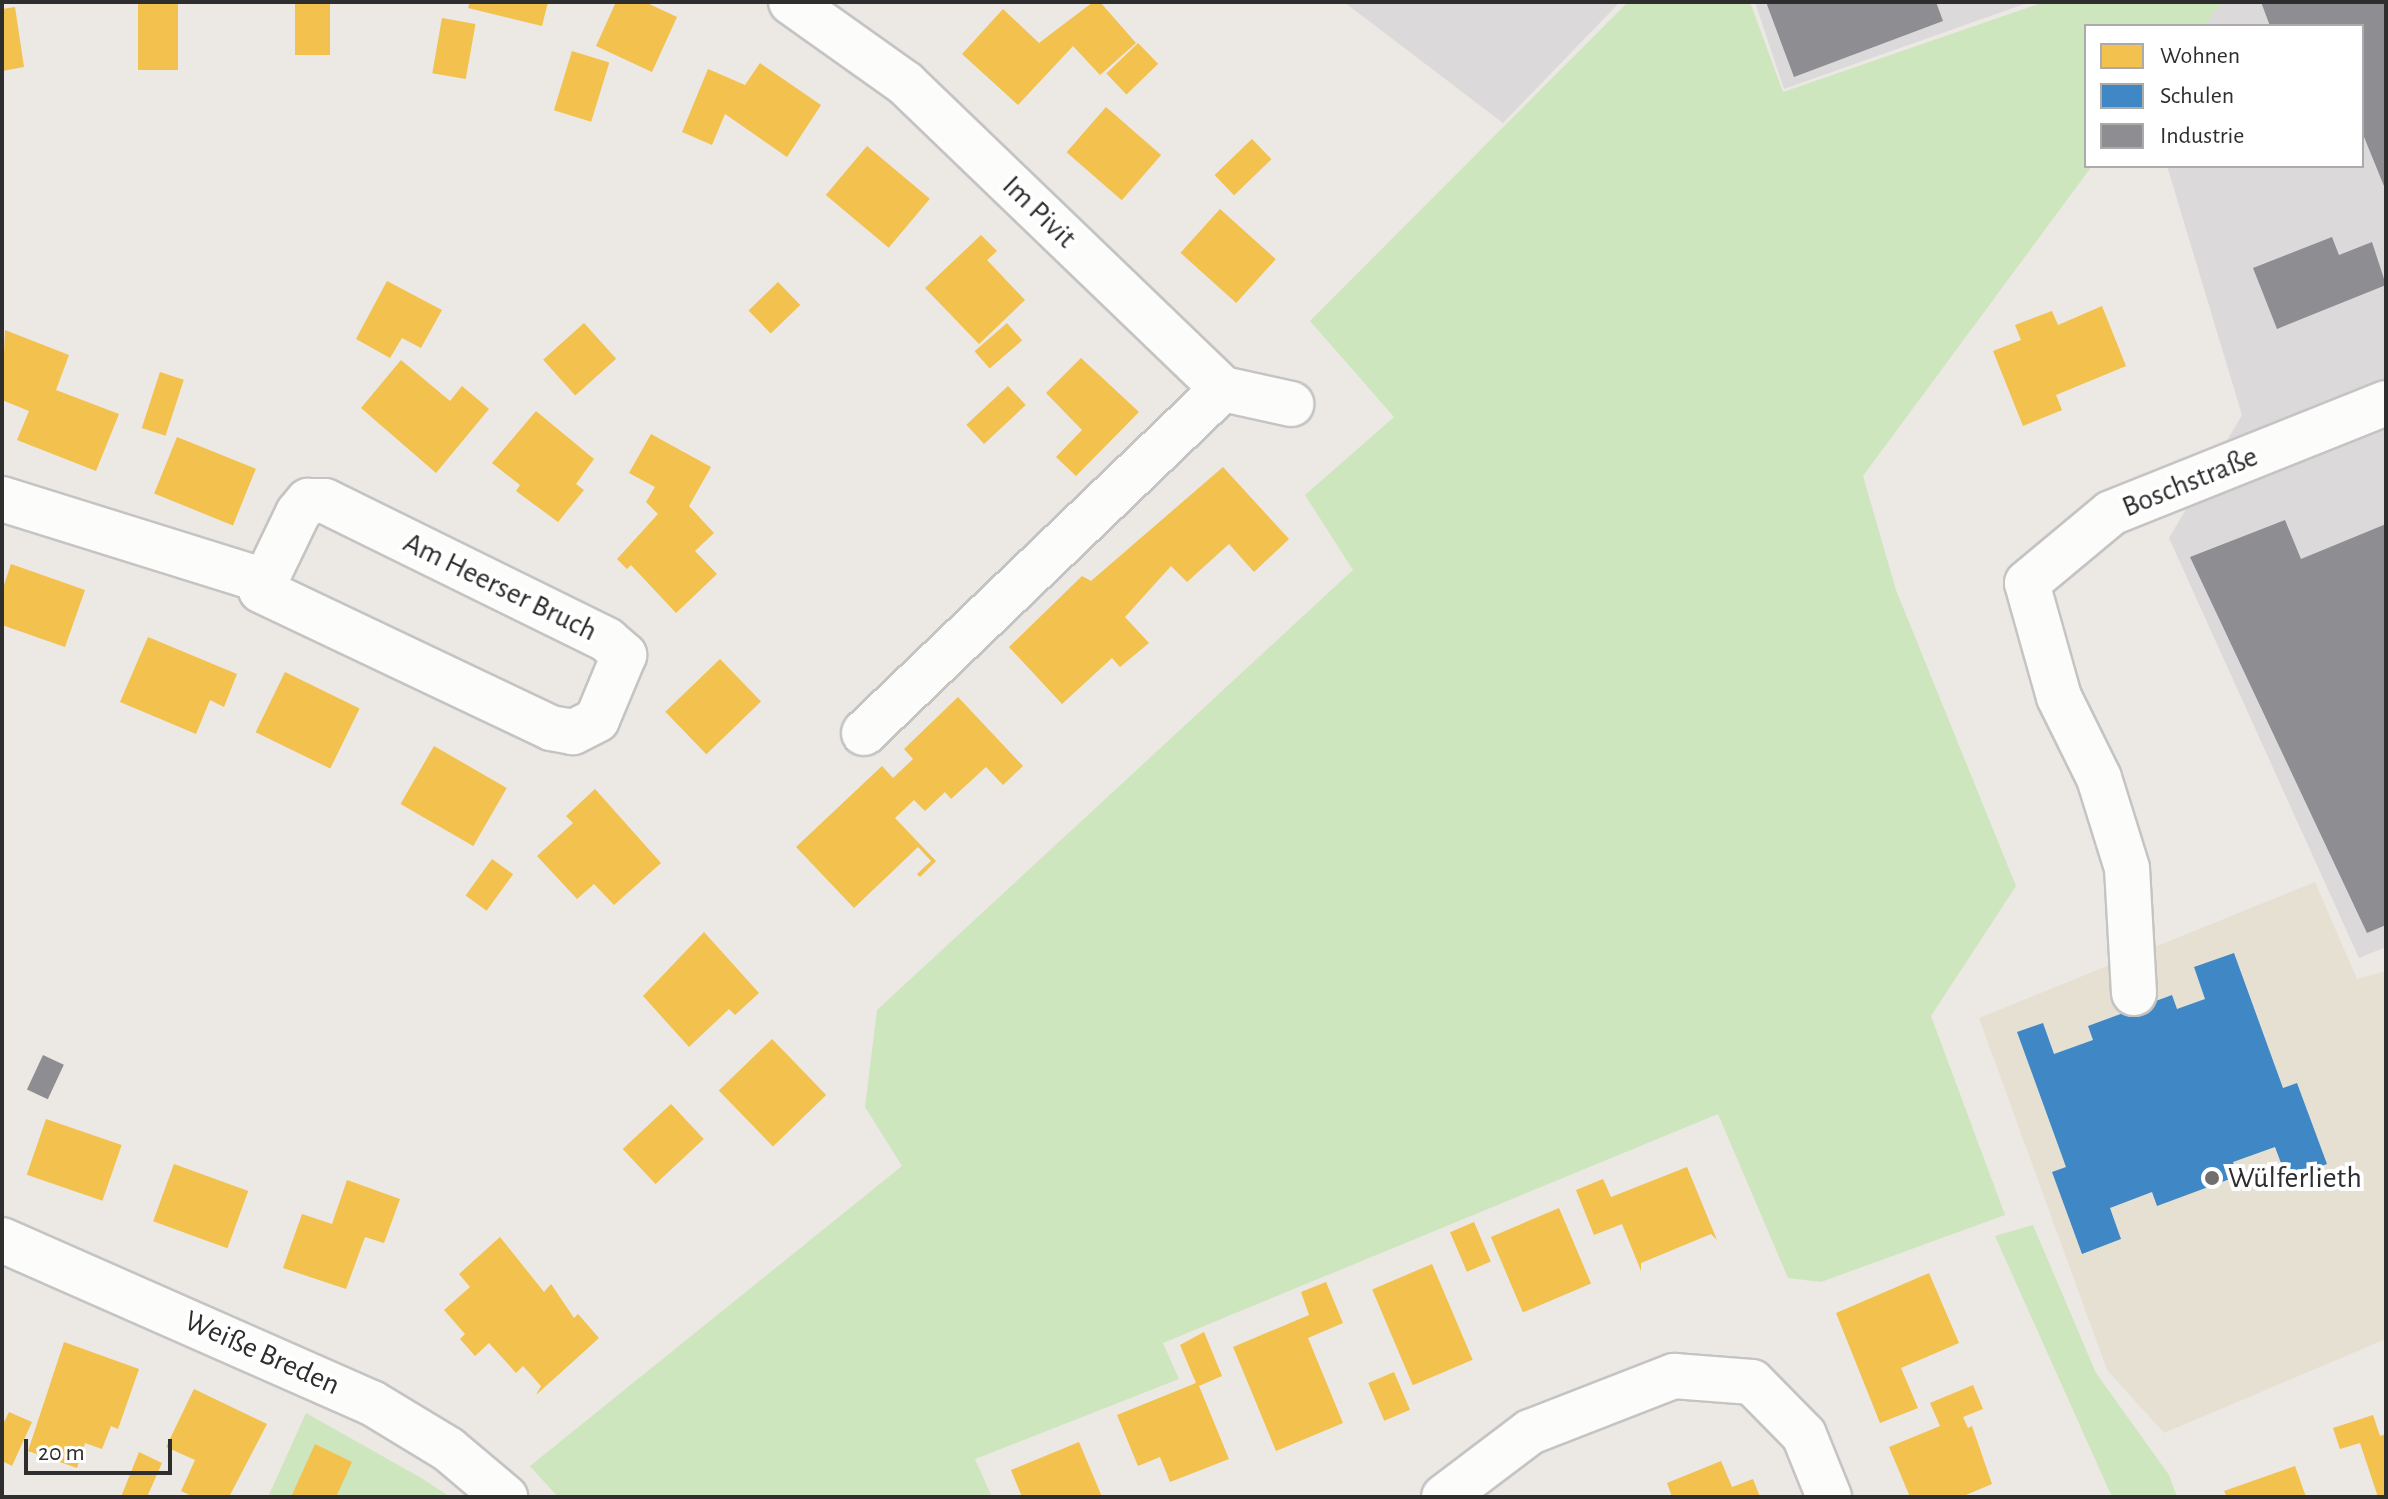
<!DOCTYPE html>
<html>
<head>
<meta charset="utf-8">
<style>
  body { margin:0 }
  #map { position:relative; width:2388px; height:1499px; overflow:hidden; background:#ece8e4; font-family:"Alegreya Sans",sans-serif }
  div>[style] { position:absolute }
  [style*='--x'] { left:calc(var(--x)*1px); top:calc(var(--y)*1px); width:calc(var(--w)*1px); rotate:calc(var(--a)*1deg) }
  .industrial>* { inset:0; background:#dcd9db }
  .education>* { inset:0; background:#e6e0d3 }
  .green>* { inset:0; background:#cee6be }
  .homes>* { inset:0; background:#f2c14e; transform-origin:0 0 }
  .schools>* { inset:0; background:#3f88c5 }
  .industry>* { inset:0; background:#8d8d92; transform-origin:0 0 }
  .roads { filter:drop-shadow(2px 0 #c5c4c5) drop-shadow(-2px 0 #c5c4c5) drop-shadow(0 2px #c5c4c5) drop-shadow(0 -2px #c5c4c5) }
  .minor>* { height:44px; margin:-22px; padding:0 22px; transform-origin:22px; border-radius:22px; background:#fcfcfb }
  .dots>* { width:22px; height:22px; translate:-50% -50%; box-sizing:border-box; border:4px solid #fff; border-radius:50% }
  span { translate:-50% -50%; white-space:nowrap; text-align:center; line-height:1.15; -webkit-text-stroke:8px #fff; paint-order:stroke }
  .street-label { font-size:30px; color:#2e2e2e }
  .poi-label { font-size:30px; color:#2e2e2e }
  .left { translate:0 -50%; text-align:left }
  .frame { position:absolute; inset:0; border:4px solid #2e2e2e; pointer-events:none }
  .legend { position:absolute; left:2084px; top:24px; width:280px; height:144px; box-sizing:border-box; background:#fff; border:2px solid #ababab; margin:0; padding:10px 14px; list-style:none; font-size:24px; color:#2e2e2e }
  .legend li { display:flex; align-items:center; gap:16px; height:40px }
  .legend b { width:40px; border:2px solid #ababab }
  .scale { position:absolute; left:24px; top:1439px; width:148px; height:36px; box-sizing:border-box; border:4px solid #2e2e2e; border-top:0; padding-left:10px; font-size:24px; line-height:28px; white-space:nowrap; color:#2e2e2e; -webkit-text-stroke:6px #fff; paint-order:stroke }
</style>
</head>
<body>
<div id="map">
  <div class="industrial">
    <i style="clip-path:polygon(1344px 2px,1620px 2px,1503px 123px)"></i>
    <i style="clip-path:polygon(1755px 2px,2030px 2px,1784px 89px)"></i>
    <i style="clip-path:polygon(2223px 2px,2386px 2px,2386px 947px,2359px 958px,2169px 538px,2242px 415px,2167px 166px,2362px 166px,2362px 26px,2203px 26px)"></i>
  </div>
  <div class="education">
    <i style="clip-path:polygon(2315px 882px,2357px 979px,2386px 971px,2386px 1339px,2164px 1433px,2107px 1370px,1979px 1018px)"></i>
  </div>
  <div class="green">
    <i style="clip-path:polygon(1628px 2px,1750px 2px,1783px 92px,2044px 2px,2223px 2px,2203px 26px,2086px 26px,2086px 166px,2092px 166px,1863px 476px,1896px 590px,2016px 886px,1931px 1016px,2005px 1215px,1821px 1282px,1788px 1278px,1718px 1114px,1163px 1343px,1179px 1379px,975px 1459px,992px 1497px,558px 1497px,530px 1466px,902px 1166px,865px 1107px,877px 1010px,1353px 570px,1305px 495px,1394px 417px,1310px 321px)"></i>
    <i style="clip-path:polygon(2033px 1225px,2096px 1373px,2169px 1475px,2177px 1497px,2112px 1497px,1995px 1236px)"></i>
    <i style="clip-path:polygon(306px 1413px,423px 1479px,450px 1497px,268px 1497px)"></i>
  </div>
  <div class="homes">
    <i style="left:138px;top:2px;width:40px;height:68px"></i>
    <i style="left:295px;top:2px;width:35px;height:53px"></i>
    <i style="clip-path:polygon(470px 2px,548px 2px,542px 26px,468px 8px)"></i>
    <i style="clip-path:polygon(616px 2px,645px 2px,677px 17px,652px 72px,596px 46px)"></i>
    <i style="clip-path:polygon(1093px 2px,1100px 2px,1136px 43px,1100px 75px,1073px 46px,1018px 105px,962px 54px,1003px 9px,1039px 43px)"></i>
    <i style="clip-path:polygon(15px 7px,24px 67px,2px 71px,2px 9px)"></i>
    <i style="left:442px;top:18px;width:34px;height:56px;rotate:10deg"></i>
    <i style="left:1138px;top:43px;width:29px;height:44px;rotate:46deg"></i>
    <i style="left:572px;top:51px;width:39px;height:62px;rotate:17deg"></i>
    <i style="clip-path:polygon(760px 63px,821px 105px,787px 157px,725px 114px,712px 145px,682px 132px,708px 69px,745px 85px)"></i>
    <i style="left:1106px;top:107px;width:73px;height:60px;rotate:41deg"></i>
    <i style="left:1252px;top:139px;width:28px;height:52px;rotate:46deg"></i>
    <i style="left:867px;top:146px;width:82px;height:64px;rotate:40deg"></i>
    <i style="left:1220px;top:209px;width:75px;height:59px;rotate:42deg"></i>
    <i style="clip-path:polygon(981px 235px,997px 251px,987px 260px,1025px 300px,979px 344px,925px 288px)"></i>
    <i style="clip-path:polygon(387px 281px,442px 310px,421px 348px,402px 338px,390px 358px,356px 339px)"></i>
    <i style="left:778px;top:282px;width:32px;height:41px;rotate:46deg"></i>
    <i style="clip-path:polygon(2102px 306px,2126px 366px,2056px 395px,2062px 410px,2023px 426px,1993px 351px,2021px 340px,2015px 325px,2052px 311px,2058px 325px)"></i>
    <i style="left:584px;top:323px;width:48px;height:55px;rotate:48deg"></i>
    <i style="left:1007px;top:323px;width:23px;height:43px;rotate:49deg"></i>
    <i style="clip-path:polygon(5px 330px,69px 355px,56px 390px,119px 414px,96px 471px,17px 440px,29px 411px,2px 400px)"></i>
    <i style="clip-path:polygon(1081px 358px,1139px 412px,1076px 476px,1056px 457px,1082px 430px,1046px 393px)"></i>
    <i style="clip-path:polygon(401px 360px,450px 401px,462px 386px,489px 409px,436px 473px,361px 408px)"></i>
    <i style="left:160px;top:372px;width:25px;height:59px;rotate:18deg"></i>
    <i style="left:1008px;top:386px;width:26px;height:57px;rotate:47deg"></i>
    <i style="clip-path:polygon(536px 411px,594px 459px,576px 484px,584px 490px,558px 522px,516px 491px,520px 485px,492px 463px)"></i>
    <i style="clip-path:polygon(651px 434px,711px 467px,689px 506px,714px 533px,695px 551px,717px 574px,676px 613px,631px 565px,627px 569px,617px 559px,658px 514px,646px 502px,655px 487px,629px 473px)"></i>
    <i style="left:177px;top:437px;width:85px;height:61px;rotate:22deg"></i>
    <i style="clip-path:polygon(1223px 467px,1289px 539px,1254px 572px,1229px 544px,1187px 582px,1171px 566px,1125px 617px,1149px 643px,1120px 667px,1112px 658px,1062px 704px,1009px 647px,1082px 576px,1091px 581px)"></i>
    <i style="clip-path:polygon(11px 564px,85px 590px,65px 647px,2px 625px,2px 591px)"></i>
    <i style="clip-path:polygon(148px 637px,237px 674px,224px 707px,210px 700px,196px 734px,120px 702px)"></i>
    <i style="left:720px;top:659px;width:59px;height:76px;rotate:46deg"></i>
    <i style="left:285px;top:672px;width:83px;height:67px;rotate:26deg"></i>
    <i style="clip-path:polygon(958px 697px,1023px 766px,1003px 785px,986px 767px,951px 799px,945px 792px,925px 811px,914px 800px,895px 818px,936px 861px,920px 877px,917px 874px,931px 861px,918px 847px,854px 908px,796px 847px,882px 766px,893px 778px,913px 759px,904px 749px)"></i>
    <i style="left:434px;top:746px;width:84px;height:67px;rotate:30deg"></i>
    <i style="clip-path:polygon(595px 789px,661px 863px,614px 905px,594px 884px,577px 899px,537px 856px,573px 823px,566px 816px)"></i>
    <i style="left:492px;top:859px;width:26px;height:45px;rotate:36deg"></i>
    <i style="clip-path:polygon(704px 932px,759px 993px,735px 1015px,729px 1009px,689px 1047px,643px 996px)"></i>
    <i style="left:772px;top:1039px;width:78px;height:74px;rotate:46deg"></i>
    <i style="left:671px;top:1104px;width:48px;height:66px;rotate:47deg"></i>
    <i style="left:46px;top:1119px;width:80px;height:59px;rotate:19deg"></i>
    <i style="left:174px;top:1164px;width:79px;height:61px;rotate:20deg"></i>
    <i style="clip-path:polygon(1687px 1167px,1717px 1240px,1711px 1234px,1641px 1263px,1641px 1271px,1622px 1224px,1594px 1235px,1576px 1190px,1603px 1179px,1611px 1197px)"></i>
    <i style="clip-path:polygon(347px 1180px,400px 1199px,384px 1243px,365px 1237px,346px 1289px,283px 1268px,302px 1214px,332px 1224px)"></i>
    <i style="left:1559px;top:1208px;width:82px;height:74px;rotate:67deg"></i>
    <i style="left:1474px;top:1222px;width:43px;height:26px;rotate:67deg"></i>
    <i style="clip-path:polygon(500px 1237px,544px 1292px,551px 1284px,574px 1318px,578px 1314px,599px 1338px,536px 1395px,541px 1386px,523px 1366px,516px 1373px,489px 1343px,475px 1356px,460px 1339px,465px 1334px,444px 1310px,470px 1287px,459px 1274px)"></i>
    <i style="left:1432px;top:1264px;width:104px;height:65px;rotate:67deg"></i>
    <i style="clip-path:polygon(1929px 1273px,1959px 1343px,1901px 1368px,1918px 1408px,1880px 1423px,1836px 1313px)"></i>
    <i style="clip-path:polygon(1326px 1282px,1343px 1323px,1308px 1338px,1343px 1423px,1276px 1451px,1233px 1347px,1309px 1315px,1301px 1292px)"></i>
    <i style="clip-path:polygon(1204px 1332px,1222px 1376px,1199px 1386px,1229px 1459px,1170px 1482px,1160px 1457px,1138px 1466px,1117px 1415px,1196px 1383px,1180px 1345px)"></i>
    <i style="clip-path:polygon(64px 1342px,139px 1369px,118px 1429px,111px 1426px,102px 1449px,85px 1443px,77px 1468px,28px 1451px)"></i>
    <i style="left:1394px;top:1372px;width:41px;height:28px;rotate:67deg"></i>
    <i style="clip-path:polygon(1973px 1385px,1983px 1409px,1963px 1417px,1968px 1428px,1972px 1426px,1992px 1484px,1961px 1497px,1910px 1497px,1889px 1447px,1940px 1426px,1930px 1403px)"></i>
    <i style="clip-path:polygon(194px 1389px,267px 1424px,229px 1497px,194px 1497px,181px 1491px,195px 1460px,166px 1447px)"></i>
    <i style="clip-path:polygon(9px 1412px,32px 1422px,12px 1466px,2px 1461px,2px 1426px)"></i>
    <i style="clip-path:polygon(2373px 1415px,2380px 1436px,2386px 1434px,2386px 1497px,2378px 1497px,2360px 1443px,2340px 1449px,2333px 1428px)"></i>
    <i style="clip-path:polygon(1079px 1442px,1102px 1497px,1022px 1497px,1011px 1470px)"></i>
    <i style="clip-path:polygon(315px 1444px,352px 1462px,336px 1497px,291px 1497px)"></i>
    <i style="clip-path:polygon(139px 1452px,162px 1463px,147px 1497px,121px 1497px)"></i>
    <i style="clip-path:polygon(1721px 1461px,1732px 1487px,1753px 1479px,1760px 1497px,1672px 1497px,1667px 1483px)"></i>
    <i style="clip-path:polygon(2295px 1466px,2306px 1497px,2227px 1497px,2224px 1491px)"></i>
  </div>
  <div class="schools">
    <i style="clip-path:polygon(2234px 953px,2283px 1088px,2297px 1083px,2327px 1164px,2287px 1179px,2275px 1147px,2233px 1162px,2238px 1176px,2157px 1206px,2152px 1192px,2110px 1208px,2121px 1239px,2082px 1254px,2052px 1172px,2066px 1167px,2017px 1032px,2043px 1023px,2054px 1054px,2093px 1040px,2088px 1026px,2172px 995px,2177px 1009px,2205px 999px,2194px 967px)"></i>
  </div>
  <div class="industry">
    <i style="clip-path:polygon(1766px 2px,1936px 2px,1943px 21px,1794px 77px)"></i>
    <i style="clip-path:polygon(2261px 2px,2386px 2px,2386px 191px,2362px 132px,2362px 26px,2270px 26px)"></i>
    <i style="clip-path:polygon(2332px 237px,2339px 255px,2372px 242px,2386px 285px,2277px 329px,2253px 268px)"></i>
    <i style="clip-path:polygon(2285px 520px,2301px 559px,2386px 524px,2386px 925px,2367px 933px,2190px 557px)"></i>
    <i style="left:43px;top:1055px;width:23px;height:38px;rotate:25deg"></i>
  </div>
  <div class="roads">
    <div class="minor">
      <i style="--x:791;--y:2;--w:140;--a:35.4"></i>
      <i style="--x:905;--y:83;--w:441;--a:43.9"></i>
      <i style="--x:1223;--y:389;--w:70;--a:12.4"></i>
      <i style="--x:2;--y:499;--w:272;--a:17.3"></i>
      <i style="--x:308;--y:501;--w:17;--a:0"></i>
      <i style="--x:325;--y:501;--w:314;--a:26.2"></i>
      <i style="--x:607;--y:640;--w:23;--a:41"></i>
      <i style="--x:624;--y:655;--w:70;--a:112.6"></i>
      <i style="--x:597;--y:720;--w:27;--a:153"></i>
      <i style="--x:573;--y:732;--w:22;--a:-170"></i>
      <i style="--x:551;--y:728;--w:321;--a:-154.6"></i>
      <i style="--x:261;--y:590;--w:85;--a:-64.3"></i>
      <i style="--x:298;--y:513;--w:16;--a:-50"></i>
      <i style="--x:864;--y:733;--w:497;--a:-43.8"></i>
      <i style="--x:2134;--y:993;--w:125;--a:-93.2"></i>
      <i style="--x:2127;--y:868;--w:94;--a:-107.3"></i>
      <i style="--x:2099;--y:778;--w:90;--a:-116.3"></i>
      <i style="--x:2059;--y:697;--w:118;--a:-105.7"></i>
      <i style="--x:2027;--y:583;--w:109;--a:-39.8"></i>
      <i style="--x:2111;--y:513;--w:296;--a:-21.8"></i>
      <i style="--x:2;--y:1240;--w:404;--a:23.8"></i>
      <i style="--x:372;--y:1403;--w:89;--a:31.2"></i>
      <i style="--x:448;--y:1449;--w:75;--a:40.1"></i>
      <i style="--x:1444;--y:1497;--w:108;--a:-37.1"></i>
      <i style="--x:1530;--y:1432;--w:155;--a:-21.3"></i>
      <i style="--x:1674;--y:1376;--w:78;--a:4.4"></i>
      <i style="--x:1752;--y:1382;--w:74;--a:45.5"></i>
      <i style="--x:1804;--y:1435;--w:67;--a:68"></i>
    </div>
  </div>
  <div class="dots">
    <i style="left:2212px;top:1178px;background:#706f6e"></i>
  </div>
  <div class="street-label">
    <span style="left:1039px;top:212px;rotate:44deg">Im Pivit</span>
    <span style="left:2190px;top:482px;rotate:-22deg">Boschstraße</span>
    <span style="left:500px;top:587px;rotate:26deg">Am Heerser Bruch</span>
    <span style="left:262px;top:1353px;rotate:24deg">Weiße Breden</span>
  </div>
  <div class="poi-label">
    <span class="left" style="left:2228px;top:1178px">Wülferlieth</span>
  </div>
  <div class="frame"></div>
  <ul class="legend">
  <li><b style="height:22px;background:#f2c14e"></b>Wohnen</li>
  <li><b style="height:22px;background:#3f88c5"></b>Schulen</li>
  <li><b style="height:22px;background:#8d8d92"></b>Industrie</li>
  </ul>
  <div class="scale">20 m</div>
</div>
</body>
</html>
